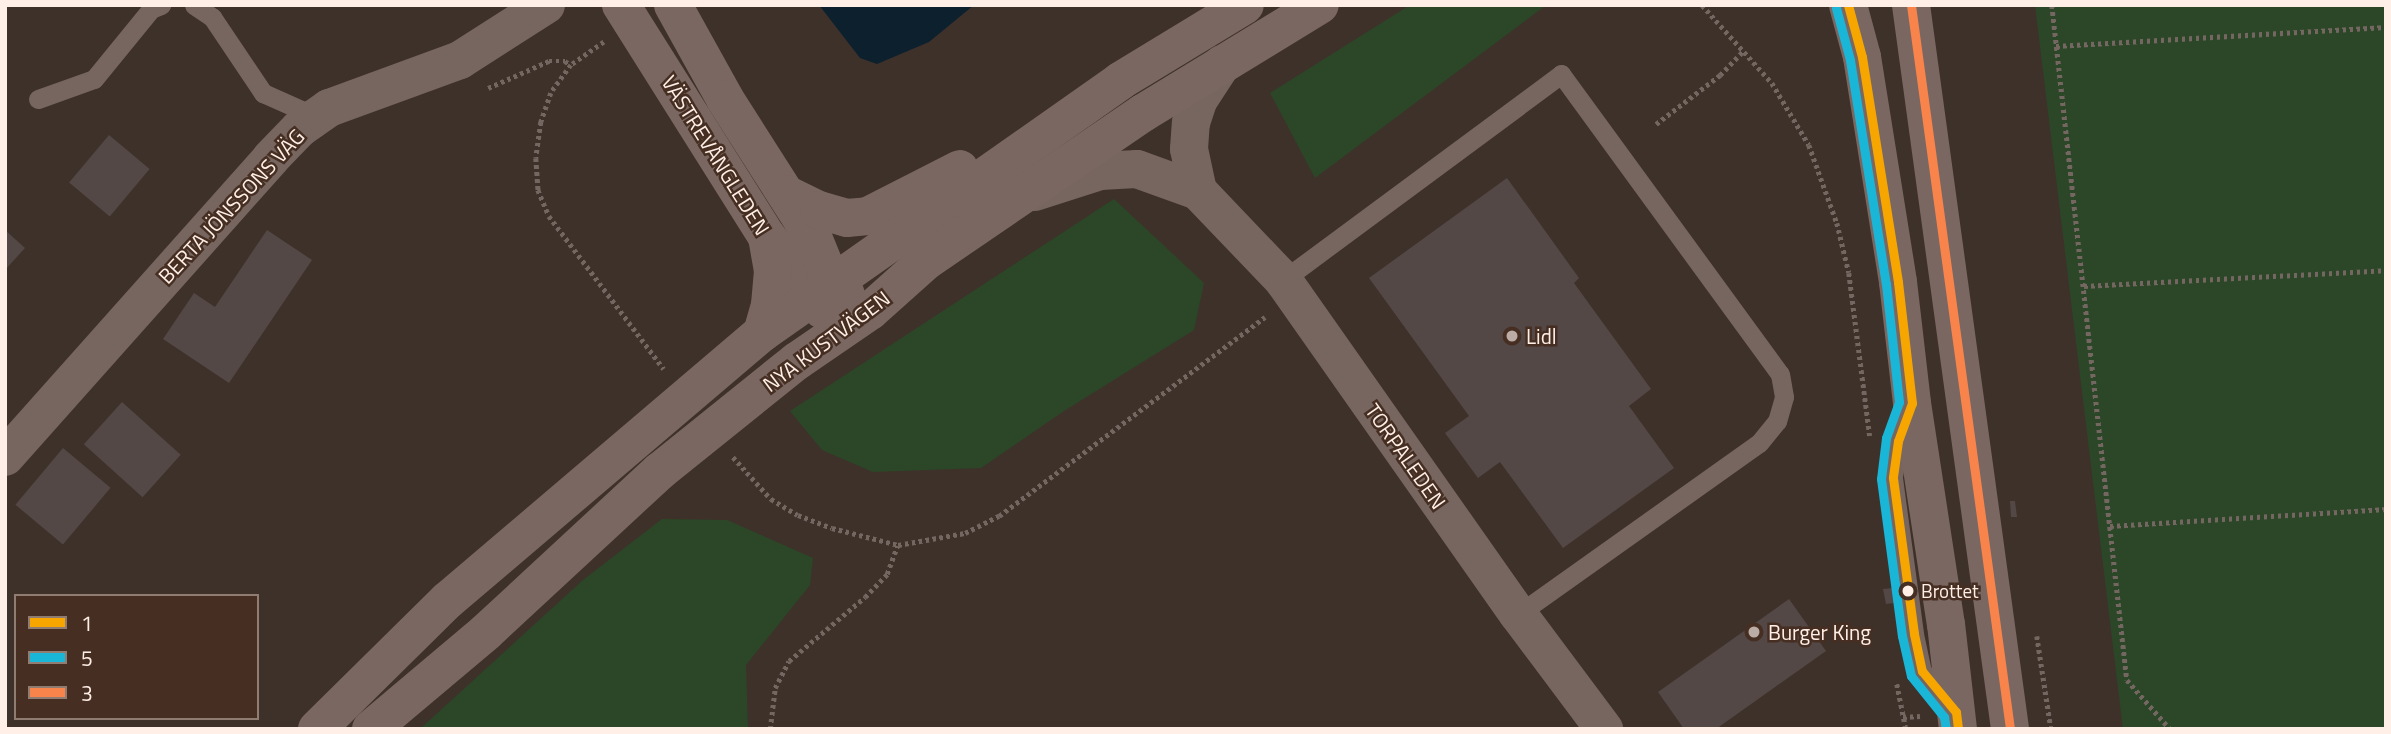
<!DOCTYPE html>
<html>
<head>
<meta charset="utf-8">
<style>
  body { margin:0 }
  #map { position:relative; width:2391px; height:734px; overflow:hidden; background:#3e312a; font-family:"Titillium Web",sans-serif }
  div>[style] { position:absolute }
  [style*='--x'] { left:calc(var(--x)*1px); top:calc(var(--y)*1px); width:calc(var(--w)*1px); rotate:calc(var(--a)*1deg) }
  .green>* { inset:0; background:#2b4727 }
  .water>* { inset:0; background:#0d202e }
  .building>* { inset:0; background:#534846; transform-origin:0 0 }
  .path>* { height:4.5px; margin-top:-2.25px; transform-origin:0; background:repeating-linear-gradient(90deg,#746661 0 3.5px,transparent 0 7px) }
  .lane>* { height:19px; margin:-9.5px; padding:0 9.5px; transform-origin:9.5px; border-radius:9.5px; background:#776660 }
  .street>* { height:38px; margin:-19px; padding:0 19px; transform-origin:19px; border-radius:19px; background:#776660 }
  .secondary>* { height:38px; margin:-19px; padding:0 19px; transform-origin:19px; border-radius:19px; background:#7a6761 }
  .bus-1>* { height:9px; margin:-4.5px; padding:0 4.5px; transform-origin:4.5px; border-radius:4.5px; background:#f7a600 }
  .bus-2>* { height:9px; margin:-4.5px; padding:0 4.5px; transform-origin:4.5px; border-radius:4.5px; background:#1ab6d8 }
  .bus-3>* { height:9px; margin:-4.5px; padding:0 4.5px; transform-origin:4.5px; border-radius:4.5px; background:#f8844c }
  .dots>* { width:19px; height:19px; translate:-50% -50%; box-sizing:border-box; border:4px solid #462f22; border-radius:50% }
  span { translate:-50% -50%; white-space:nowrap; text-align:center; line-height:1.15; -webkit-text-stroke:5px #462f22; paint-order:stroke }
  .bus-label { font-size:19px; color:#ffefe7 }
  .left { translate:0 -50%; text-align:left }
  .street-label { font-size:21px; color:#ffefe7 }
  .poi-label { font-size:21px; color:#ffefe7 }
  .frame { position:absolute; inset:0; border:7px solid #ffefe7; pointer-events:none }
  .legend { position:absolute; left:14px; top:594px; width:245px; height:126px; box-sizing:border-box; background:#462f22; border:2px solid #907c71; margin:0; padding:9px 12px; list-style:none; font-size:21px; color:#ffefe7 }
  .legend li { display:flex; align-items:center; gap:14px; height:35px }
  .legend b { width:35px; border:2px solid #907c71 }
</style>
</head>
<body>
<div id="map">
  <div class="green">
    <i style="clip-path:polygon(1410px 5px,1545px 6px,1315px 178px,1270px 93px)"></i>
    <i style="clip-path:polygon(2035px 5px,2386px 5px,2386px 729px,2123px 729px)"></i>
    <i style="clip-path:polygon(1114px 199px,1204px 283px,1194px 330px,1064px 411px,981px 468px,873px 472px,822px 450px,790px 411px)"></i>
    <i style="clip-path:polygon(662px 519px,727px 520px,813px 558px,810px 585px,746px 665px,748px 729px,420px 729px,583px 580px)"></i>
  </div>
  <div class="water">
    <i style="clip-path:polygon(819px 5px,974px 5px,929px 42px,877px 64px,860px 58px)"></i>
  </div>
  <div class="building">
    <i style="left:109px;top:135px;width:53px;height:62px;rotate:40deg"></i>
    <i style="clip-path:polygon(1507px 178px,1579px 278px,1574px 283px,1651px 389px,1629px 406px,1674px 468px,1563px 548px,1500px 462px,1478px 478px,1445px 433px,1469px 416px,1369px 278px)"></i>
    <i style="clip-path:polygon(5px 230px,25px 248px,5px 270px)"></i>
    <i style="clip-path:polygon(267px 230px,312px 260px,229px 383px,163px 339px,194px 293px,215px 307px)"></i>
    <i style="left:122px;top:402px;width:79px;height:57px;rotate:42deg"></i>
    <i style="left:63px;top:448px;width:62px;height:74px;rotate:40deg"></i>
    <i style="clip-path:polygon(2010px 501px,2015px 501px,2017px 517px,2011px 517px)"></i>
    <i style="clip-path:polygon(1893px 588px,1894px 603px,1886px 604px,1883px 589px)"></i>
    <i style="clip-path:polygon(1789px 599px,1826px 651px,1716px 729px,1684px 729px,1658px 692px)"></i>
  </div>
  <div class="path">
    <i style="--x:1702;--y:5;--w:105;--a:48.1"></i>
    <i style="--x:1772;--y:83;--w:72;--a:59.2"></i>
    <i style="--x:1809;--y:145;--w:83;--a:70.3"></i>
    <i style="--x:1837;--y:223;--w:51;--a:76.5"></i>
    <i style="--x:1849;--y:273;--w:164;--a:82.7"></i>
    <i style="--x:2052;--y:5;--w:679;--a:83.66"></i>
    <i style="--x:2127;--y:680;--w:65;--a:48.7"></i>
    <i style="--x:604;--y:42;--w:40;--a:145.1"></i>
    <i style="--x:571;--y:65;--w:34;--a:126"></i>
    <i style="--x:551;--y:93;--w:31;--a:109"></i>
    <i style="--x:541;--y:122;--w:36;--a:98"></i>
    <i style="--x:536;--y:158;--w:32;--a:86"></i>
    <i style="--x:538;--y:190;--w:28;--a:67"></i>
    <i style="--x:549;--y:216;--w:191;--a:53.1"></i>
    <i style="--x:2056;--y:46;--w:331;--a:-3.3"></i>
    <i style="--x:488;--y:88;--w:67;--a:-23.9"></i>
    <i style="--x:549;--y:61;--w:16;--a:0"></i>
    <i style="--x:565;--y:61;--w:7;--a:34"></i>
    <i style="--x:1656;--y:124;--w:81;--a:-37.4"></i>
    <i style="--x:1720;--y:75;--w:35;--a:-46"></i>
    <i style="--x:2084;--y:286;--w:302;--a:-3"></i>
    <i style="--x:733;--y:457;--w:57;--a:47.9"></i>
    <i style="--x:771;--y:499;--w:31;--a:31"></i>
    <i style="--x:798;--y:515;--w:36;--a:21"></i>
    <i style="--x:832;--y:528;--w:68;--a:14.4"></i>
    <i style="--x:898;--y:545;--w:68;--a:-10.2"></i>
    <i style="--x:965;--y:533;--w:38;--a:-27"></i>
    <i style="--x:999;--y:516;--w:332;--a:-36.8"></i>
    <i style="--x:2110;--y:526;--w:277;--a:-3.5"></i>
    <i style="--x:2037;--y:636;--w:94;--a:81.4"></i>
    <i style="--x:1897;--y:684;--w:46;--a:78.7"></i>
    <i style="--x:1903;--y:717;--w:17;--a:-3"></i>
    <i style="--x:770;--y:729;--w:41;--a:-83"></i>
    <i style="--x:775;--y:688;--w:30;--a:-63"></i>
    <i style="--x:789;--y:661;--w:99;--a:-40.1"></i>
    <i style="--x:865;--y:597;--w:32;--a:-46"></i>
    <i style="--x:887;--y:574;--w:30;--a:-70"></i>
  </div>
  <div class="lane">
    <i style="--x:194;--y:5;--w:22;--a:34"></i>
    <i style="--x:212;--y:17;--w:92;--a:56.1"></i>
    <i style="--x:263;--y:93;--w:59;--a:24"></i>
    <i style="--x:38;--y:99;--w:59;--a:-19.7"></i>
    <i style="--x:94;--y:79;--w:90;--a:-50.8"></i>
    <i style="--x:151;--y:9;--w:11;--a:-22"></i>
    <i style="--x:1283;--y:280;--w:346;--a:-36.5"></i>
    <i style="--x:1561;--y:74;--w:371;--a:53.9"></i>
    <i style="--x:1780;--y:374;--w:23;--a:80"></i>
    <i style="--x:1784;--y:397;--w:25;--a:106"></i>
    <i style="--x:1777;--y:421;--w:28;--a:129"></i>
    <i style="--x:1759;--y:443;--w:296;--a:144.6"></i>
    <i style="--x:1907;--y:417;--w:26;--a:111"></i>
    <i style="--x:1898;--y:441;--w:37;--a:98"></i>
    <i style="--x:1893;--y:478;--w:157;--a:82.3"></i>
    <i style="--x:1914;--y:634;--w:38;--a:78"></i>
    <i style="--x:1922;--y:671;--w:44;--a:50.5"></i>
  </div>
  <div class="street">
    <i style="--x:1198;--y:191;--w:43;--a:-102.1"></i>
    <i style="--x:1189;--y:149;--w:26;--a:-86"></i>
    <i style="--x:1191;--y:123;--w:23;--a:-72"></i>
    <i style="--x:1198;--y:101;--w:44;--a:-57"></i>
    <i style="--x:1035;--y:192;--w:68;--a:-17.9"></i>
    <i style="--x:1100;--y:171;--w:37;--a:-3"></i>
    <i style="--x:1137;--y:169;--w:65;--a:19.8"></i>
    <i style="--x:1198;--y:191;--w:123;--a:46.3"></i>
    <i style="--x:1283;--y:280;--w:408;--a:54.9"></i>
    <i style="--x:1518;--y:614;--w:144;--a:53.2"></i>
    <i style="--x:5;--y:457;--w:400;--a:-48.3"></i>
    <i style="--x:271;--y:158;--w:40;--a:-46"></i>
    <i style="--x:299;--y:129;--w:37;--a:-35"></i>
    <i style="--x:329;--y:108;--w:140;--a:-20.1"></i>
    <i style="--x:460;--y:60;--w:102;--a:-32.6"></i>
  </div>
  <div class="secondary">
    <i style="--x:621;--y:5;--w:274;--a:57.8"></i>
    <i style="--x:767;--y:237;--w:62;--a:47.6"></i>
    <i style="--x:809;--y:283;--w:14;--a:30"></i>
    <i style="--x:821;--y:290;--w:25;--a:9"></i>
    <i style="--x:673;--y:5;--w:107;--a:61"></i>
    <i style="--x:725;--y:99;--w:164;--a:57.5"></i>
    <i style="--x:813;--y:237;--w:31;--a:68"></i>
    <i style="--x:825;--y:266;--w:21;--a:85"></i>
    <i style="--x:827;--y:287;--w:23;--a:103"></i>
    <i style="--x:1848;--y:5;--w:54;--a:74.9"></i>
    <i style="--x:1862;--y:57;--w:228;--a:80.9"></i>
    <i style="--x:1898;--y:282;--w:122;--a:83.4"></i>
    <i style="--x:1912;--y:403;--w:224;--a:81.3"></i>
    <i style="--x:1946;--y:624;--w:106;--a:83.5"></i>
    <i style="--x:1911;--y:5;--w:731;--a:82.21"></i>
    <i style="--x:786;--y:194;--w:37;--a:26"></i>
    <i style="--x:819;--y:210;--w:29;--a:16"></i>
    <i style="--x:847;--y:218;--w:21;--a:-5"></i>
    <i style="--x:868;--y:216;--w:103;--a:-27.1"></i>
    <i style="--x:762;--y:333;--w:29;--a:-74"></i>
    <i style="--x:770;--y:305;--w:34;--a:-85"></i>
    <i style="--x:773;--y:271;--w:35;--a:-100"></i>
    <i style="--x:317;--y:729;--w:184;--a:-44.6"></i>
    <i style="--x:448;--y:600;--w:412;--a:-40.4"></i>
    <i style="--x:762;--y:333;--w:438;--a:-35.1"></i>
    <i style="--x:1120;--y:81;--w:146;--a:-31.3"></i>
    <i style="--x:371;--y:729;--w:150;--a:-40.1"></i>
    <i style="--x:486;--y:632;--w:237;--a:-42.8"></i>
    <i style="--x:660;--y:471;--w:176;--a:-38.8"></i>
    <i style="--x:797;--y:361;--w:88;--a:-34.4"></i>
    <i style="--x:870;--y:311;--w:75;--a:-41.8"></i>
    <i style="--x:926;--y:261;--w:263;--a:-34.3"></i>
    <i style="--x:1143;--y:113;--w:207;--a:-31.4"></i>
  </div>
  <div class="bus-1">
    <i style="--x:1848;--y:5;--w:54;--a:74.9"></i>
    <i style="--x:1862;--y:57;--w:228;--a:80.9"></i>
    <i style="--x:1898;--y:282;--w:122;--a:83.4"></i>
    <i style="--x:1912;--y:403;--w:40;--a:110.2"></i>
    <i style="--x:1898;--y:441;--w:37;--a:98"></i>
    <i style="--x:1893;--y:478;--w:157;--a:82.3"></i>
    <i style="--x:1914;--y:634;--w:38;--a:78"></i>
    <i style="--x:1922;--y:671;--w:53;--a:50.3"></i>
    <i style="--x:1956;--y:712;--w:17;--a:83"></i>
  </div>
  <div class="bus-2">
    <i style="--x:1836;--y:8;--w:54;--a:74.9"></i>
    <i style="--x:1850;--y:60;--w:227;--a:80.9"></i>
    <i style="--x:1886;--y:284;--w:119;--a:83.7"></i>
    <i style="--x:1899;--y:402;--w:38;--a:110"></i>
    <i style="--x:1886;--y:438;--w:41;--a:97"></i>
    <i style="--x:1881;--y:479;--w:158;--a:82.4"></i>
    <i style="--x:1902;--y:636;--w:41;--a:77.3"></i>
    <i style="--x:1911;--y:676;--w:53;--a:51.2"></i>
    <i style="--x:1944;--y:717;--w:12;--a:81"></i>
  </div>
  <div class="bus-3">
    <i style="--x:1911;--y:5;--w:731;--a:82.21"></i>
  </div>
  <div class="dots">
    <i style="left:1512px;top:336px;background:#bbaca5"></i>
    <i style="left:1908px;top:591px;background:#ffefe7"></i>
    <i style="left:1754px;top:632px;background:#bbaca5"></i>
  </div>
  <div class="bus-label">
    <span class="left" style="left:1921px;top:591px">Brottet</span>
  </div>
  <div class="street-label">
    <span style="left:716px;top:155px;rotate:58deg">VÄSTREVÅNGLEDEN</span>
    <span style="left:231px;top:206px;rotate:-47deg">BERTA JÖNSSONS VÄG</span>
    <span style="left:826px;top:341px;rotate:-37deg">NYA KUSTVÄGEN</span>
    <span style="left:1406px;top:456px;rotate:55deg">TORPALEDEN</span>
  </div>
  <div class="poi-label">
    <span class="left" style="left:1526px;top:336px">Lidl</span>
    <span class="left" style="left:1768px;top:632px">Burger King</span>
  </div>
  <div class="frame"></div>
  <ul class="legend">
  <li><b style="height:9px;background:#f7a600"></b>1</li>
  <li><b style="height:9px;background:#1ab6d8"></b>5</li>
  <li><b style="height:9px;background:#f8844c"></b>3</li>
  </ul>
</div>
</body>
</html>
